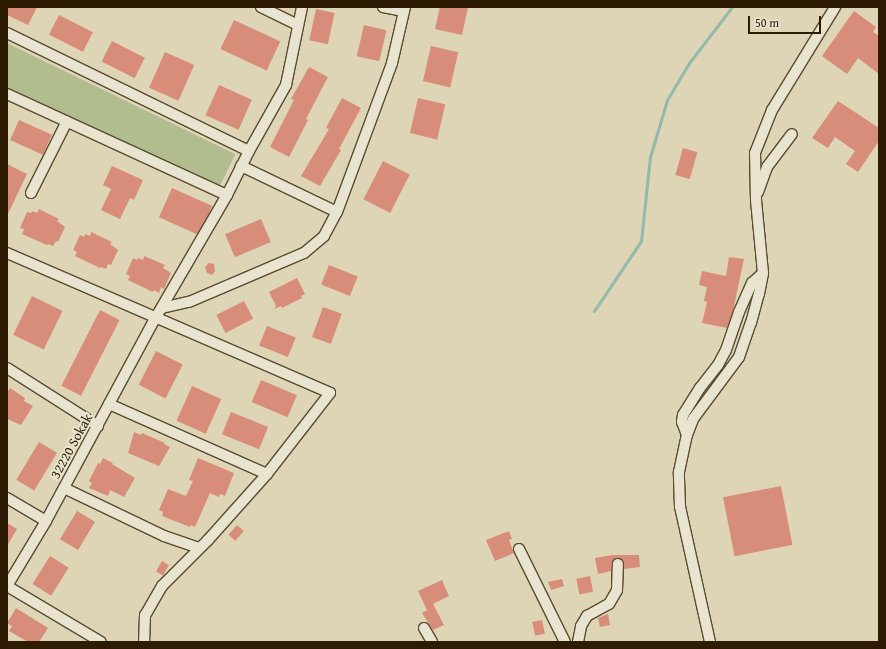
<!DOCTYPE html>
<html>
<head>
<meta charset="utf-8">
<style>
  body { margin:0 }
  #map { position:relative; width:886px; height:649px; overflow:hidden; background:#ddd5b6; font-family:"Gentium Book Plus",serif }
  div>[style] { position:absolute }
  [style*='--x'] { left:calc(var(--x)*1px); top:calc(var(--y)*1px); width:calc(var(--w)*1px); rotate:calc(var(--a)*1deg) }
  .green>* { inset:0; background:#b1bd8e; transform-origin:0 0 }
  .stream>* { height:3px; margin:-1.5px; padding:0 1.5px; transform-origin:1.5px; border-radius:1.5px; background:#93b9ad }
  .building>* { inset:0; background:#d78d79; transform-origin:0 0 }
  .roads { filter:drop-shadow(1px 0 #594a30) drop-shadow(-1px 0 #594a30) drop-shadow(0 1px #594a30) drop-shadow(0 -1px #594a30) }
  .minor>* { height:10px; margin:-5px; padding:0 5px; transform-origin:5px; border-radius:5px; background:#e9e4d0 }
  span { translate:-50% -50%; white-space:nowrap; text-align:center; line-height:1.15; -webkit-text-stroke:4px #e9e4d0; paint-order:stroke }
  .street-label { font-size:14px; color:#2d1c03 }
  .frame { position:absolute; inset:0; border:8px solid #2d1c03; pointer-events:none }
  .scale { position:absolute; left:748px; top:16px; width:73px; height:18px; box-sizing:border-box; border:2px solid #2d1c03; border-top:0; padding-left:5px; font-size:12px; line-height:14px; white-space:nowrap; color:#2d1c03; -webkit-text-stroke:3px #e9e4d0; paint-order:stroke }
</style>
</head>
<body>
<div id="map">
  <div class="green">
    <i style="left:7px;top:43px;width:254px;height:40px;rotate:26deg"></i>
  </div>
  <div class="stream">
    <i style="--x:594;--y:311;--w:84;--a:-56.1"></i>
    <i style="--x:641;--y:241;--w:84;--a:-83.9"></i>
    <i style="--x:650;--y:157;--w:59;--a:-73.4"></i>
    <i style="--x:667;--y:100;--w:43;--a:-59.3"></i>
    <i style="--x:689;--y:63;--w:71;--a:-52.5"></i>
  </div>
  <div class="building">
    <i style="clip-path:polygon(7px 7px,37px 7px,28px 25px,7px 15px)"></i>
    <i style="clip-path:polygon(440px 7px,468px 7px,462px 35px,435px 29px)"></i>
    <i style="left:316px;top:9px;width:19px;height:32px;rotate:12deg"></i>
    <i style="clip-path:polygon(854px 11px,876px 27px,873px 32px,879px 36px,879px 74px,858px 58px,847px 74px,822px 56px)"></i>
    <i style="left:59px;top:15px;width:38px;height:22px;rotate:27deg"></i>
    <i style="left:234px;top:20px;width:51px;height:32px;rotate:25deg"></i>
    <i style="left:364px;top:25px;width:23px;height:32px;rotate:13deg"></i>
    <i style="left:112px;top:41px;width:37px;height:23px;rotate:27deg"></i>
    <i style="left:431px;top:46px;width:28px;height:36px;rotate:13deg"></i>
    <i style="left:165px;top:52px;width:32px;height:39px;rotate:24deg"></i>
    <i style="clip-path:polygon(309px 67px,328px 77px,306px 119px,308px 120px,289px 157px,270px 147px,294px 100px,291px 99px)"></i>
    <i style="left:219px;top:85px;width:36px;height:33px;rotate:24deg"></i>
    <i style="clip-path:polygon(342px 98px,361px 108px,339px 149px,341px 150px,320px 186px,301px 176px,329px 129px,326px 128px)"></i>
    <i style="left:418px;top:98px;width:28px;height:36px;rotate:13deg"></i>
    <i style="clip-path:polygon(838px 101px,879px 128px,879px 141px,858px 172px,846px 164px,855px 151px,835px 137px,828px 148px,812px 138px)"></i>
    <i style="left:19px;top:120px;width:36px;height:22px;rotate:24deg"></i>
    <i style="left:683px;top:148px;width:15px;height:28px;rotate:16deg"></i>
    <i style="left:383px;top:161px;width:30px;height:43px;rotate:27deg"></i>
    <i style="clip-path:polygon(7px 164px,27px 174px,7px 216px)"></i>
    <i style="clip-path:polygon(112px 166px,143px 180px,134px 200px,130px 198px,120px 219px,101px 210px,111px 189px,103px 185px)"></i>
    <i style="left:172px;top:188px;width:44px;height:32px;rotate:24deg"></i>
    <i style="clip-path:polygon(39px 209px,59px 219px,57px 221px,65px 227px,58px 242px,56px 241px,53px 246px,48px 244px,47px 245px,22px 234px,24px 229px,20px 228px,27px 212px,31px 213px,32px 211px,37px 213px)"></i>
    <i style="left:261px;top:219px;width:25px;height:39px;rotate:67deg"></i>
    <i style="clip-path:polygon(91px 232px,112px 242px,110px 244px,118px 250px,111px 265px,108px 264px,106px 269px,101px 267px,100px 268px,75px 256px,77px 252px,73px 250px,80px 235px,84px 237px,85px 234px,90px 236px)"></i>
    <i style="clip-path:polygon(144px 256px,165px 265px,163px 268px,171px 273px,164px 289px,161px 287px,159px 293px,154px 290px,153px 292px,128px 280px,130px 276px,126px 274px,133px 258px,137px 260px,138px 258px,143px 260px)"></i>
    <i style="clip-path:polygon(729px 257px,744px 259px,733px 311px,727px 328px,702px 323px,707px 302px,704px 301px,707px 287px,699px 285px,702px 271px,726px 276px)"></i>
    <i style="clip-path:polygon(209px 263px,214px 264px,215px 271px,212px 275px,207px 273px,205px 267px)"></i>
    <i style="left:329px;top:265px;width:31px;height:21px;rotate:22deg"></i>
    <i style="clip-path:polygon(297px 278px,305px 294px,301px 296px,302px 298px,282px 308px,281px 306px,274px 309px,276px 306px,269px 292px)"></i>
    <i style="left:32px;top:296px;width:34px;height:43px;rotate:26deg"></i>
    <i style="left:244px;top:301px;width:20px;height:31px;rotate:63deg"></i>
    <i style="left:323px;top:307px;width:20px;height:32px;rotate:20deg"></i>
    <i style="left:100px;top:310px;width:22px;height:85px;rotate:27deg"></i>
    <i style="left:267px;top:326px;width:31px;height:21px;rotate:22deg"></i>
    <i style="left:156px;top:351px;width:30px;height:38px;rotate:27deg"></i>
    <i style="left:261px;top:380px;width:39px;height:24px;rotate:23deg"></i>
    <i style="left:192px;top:386px;width:32px;height:38px;rotate:24deg"></i>
    <i style="clip-path:polygon(10px 388px,25px 398px,24px 401px,33px 406px,21px 425px,7px 419px,7px 393px)"></i>
    <i style="left:231px;top:412px;width:40px;height:24px;rotate:22deg"></i>
    <i style="clip-path:polygon(134px 432px,141px 435px,142px 433px,165px 443px,164px 444px,170px 447px,159px 466px,128px 453px)"></i>
    <i style="left:39px;top:442px;width:21px;height:44px;rotate:31deg"></i>
    <i style="clip-path:polygon(103px 458px,113px 463px,112px 464px,135px 478px,124px 497px,110px 490px,108px 496px,89px 488px,92px 483px,89px 481px,98px 463px,100px 464px)"></i>
    <i style="clip-path:polygon(198px 458px,234px 473px,225px 496px,220px 494px,219px 497px,210px 493px,195px 527px,191px 525px,190px 527px,162px 516px,163px 512px,159px 510px,168px 489px,186px 496px,193px 481px,189px 480px)"></i>
    <i style="left:781px;top:486px;width:60px;height:59px;rotate:79deg"></i>
    <i style="left:77px;top:511px;width:21px;height:33px;rotate:31deg"></i>
    <i style="clip-path:polygon(7px 523px,17px 529px,7px 546px)"></i>
    <i style="left:237px;top:525px;width:9px;height:13px;rotate:41deg"></i>
    <i style="clip-path:polygon(509px 531px,512px 539px,509px 540px,514px 553px,495px 561px,486px 540px)"></i>
    <i style="clip-path:polygon(612px 555px,639px 555px,640px 567px,624px 569px,624px 561px,618px 558px,612px 561px,611px 571px,598px 574px,595px 558px)"></i>
    <i style="left:50px;top:556px;width:22px;height:33px;rotate:32deg"></i>
    <i style="left:162px;top:561px;width:8px;height:12px;rotate:30deg"></i>
    <i style="left:590px;top:576px;width:16px;height:14px;rotate:79deg"></i>
    <i style="clip-path:polygon(562px 579px,564px 586px,551px 590px,548px 582px)"></i>
    <i style="clip-path:polygon(442px 580px,449px 596px,433px 604px,444px 625px,433px 630px,422px 613px,427px 610px,418px 591px)"></i>
    <i style="clip-path:polygon(16px 608px,48px 628px,39px 642px,28px 642px,9px 631px,12px 626px,7px 623px)"></i>
    <i style="clip-path:polygon(608px 614px,610px 625px,600px 627px,598px 618px)"></i>
    <i style="left:542px;top:620px;width:14px;height:10px;rotate:78deg"></i>
  </div>
  <div class="roads">
    <div class="minor">
      <i style="--x:261;--y:7;--w:41;--a:25.9"></i>
      <i style="--x:383;--y:7;--w:21;--a:11"></i>
      <i style="--x:7;--y:33;--w:269;--a:26"></i>
      <i style="--x:7;--y:94;--w:242;--a:24.7"></i>
      <i style="--x:241;--y:166;--w:106;--a:25.6"></i>
      <i style="--x:758;--y:192;--w:27;--a:-70"></i>
      <i style="--x:767;--y:167;--w:41;--a:-52.9"></i>
      <i style="--x:31;--y:193;--w:80;--a:-63.4"></i>
      <i style="--x:7;--y:253;--w:352;--a:23.4"></i>
      <i style="--x:330;--y:393;--w:103;--a:127.9"></i>
      <i style="--x:267;--y:474;--w:89;--a:131.8"></i>
      <i style="--x:208;--y:540;--w:65;--a:135"></i>
      <i style="--x:162;--y:586;--w:34;--a:120"></i>
      <i style="--x:145;--y:615;--w:27;--a:92"></i>
      <i style="--x:162;--y:308;--w:28;--a:-13"></i>
      <i style="--x:189;--y:302;--w:125;--a:-23.1"></i>
      <i style="--x:304;--y:253;--w:26;--a:-40"></i>
      <i style="--x:324;--y:236;--w:27;--a:-62"></i>
      <i style="--x:337;--y:212;--w:159;--a:-69.7"></i>
      <i style="--x:392;--y:63;--w:57;--a:-76.9"></i>
      <i style="--x:7;--y:368;--w:108;--a:32.5"></i>
      <i style="--x:109;--y:404;--w:173;--a:23.9"></i>
      <i style="--x:687;--y:435;--w:14;--a:-111"></i>
      <i style="--x:682;--y:422;--w:7;--a:-82"></i>
      <i style="--x:683;--y:415;--w:32;--a:-58"></i>
      <i style="--x:700;--y:388;--w:29;--a:-52"></i>
      <i style="--x:718;--y:365;--w:17;--a:-62"></i>
      <i style="--x:726;--y:350;--w:40;--a:-71.1"></i>
      <i style="--x:739;--y:312;--w:32;--a:-66"></i>
      <i style="--x:752;--y:283;--w:15;--a:-42"></i>
      <i style="--x:64;--y:488;--w:111;--a:25.6"></i>
      <i style="--x:164;--y:536;--w:37;--a:19"></i>
      <i style="--x:7;--y:498;--w:45;--a:30.5"></i>
      <i style="--x:519;--y:549;--w:104;--a:63.7"></i>
      <i style="--x:7;--y:586;--w:76;--a:-59"></i>
      <i style="--x:46;--y:521;--w:232;--a:-61.7"></i>
      <i style="--x:156;--y:317;--w:141;--a:-59.8"></i>
      <i style="--x:227;--y:195;--w:49;--a:-63.4"></i>
      <i style="--x:249;--y:151;--w:76;--a:-60.7"></i>
      <i style="--x:286;--y:85;--w:80;--a:-78.4"></i>
      <i style="--x:7;--y:586;--w:109;--a:30.8"></i>
      <i style="--x:424;--y:628;--w:16;--a:60"></i>
      <i style="--x:578;--y:642;--w:16;--a:-79"></i>
      <i style="--x:581;--y:626;--w:12;--a:-59"></i>
      <i style="--x:587;--y:616;--w:25;--a:-29"></i>
      <i style="--x:609;--y:604;--w:16;--a:-60"></i>
      <i style="--x:617;--y:590;--w:26;--a:-88"></i>
      <i style="--x:710;--y:642;--w:138;--a:-102.5"></i>
      <i style="--x:680;--y:507;--w:35;--a:-92"></i>
      <i style="--x:679;--y:472;--w:38;--a:-78"></i>
      <i style="--x:687;--y:435;--w:17;--a:-69"></i>
      <i style="--x:693;--y:419;--w:77;--a:-53.4"></i>
      <i style="--x:739;--y:357;--w:36;--a:-71"></i>
      <i style="--x:751;--y:323;--w:30;--a:-75"></i>
      <i style="--x:759;--y:294;--w:21;--a:-79"></i>
      <i style="--x:763;--y:273;--w:73;--a:-95.5"></i>
      <i style="--x:756;--y:200;--w:47;--a:-91.2"></i>
      <i style="--x:755;--y:153;--w:46;--a:-68.4"></i>
      <i style="--x:772;--y:110;--w:121;--a:-58.5"></i>
    </div>
  </div>
  <div class="street-label">
    <span style="left:71px;top:446px;rotate:-61deg">32220 Sokak</span>
  </div>
  <div class="frame"></div>
  <div class="scale">50 m</div>
</div>
</body>
</html>
